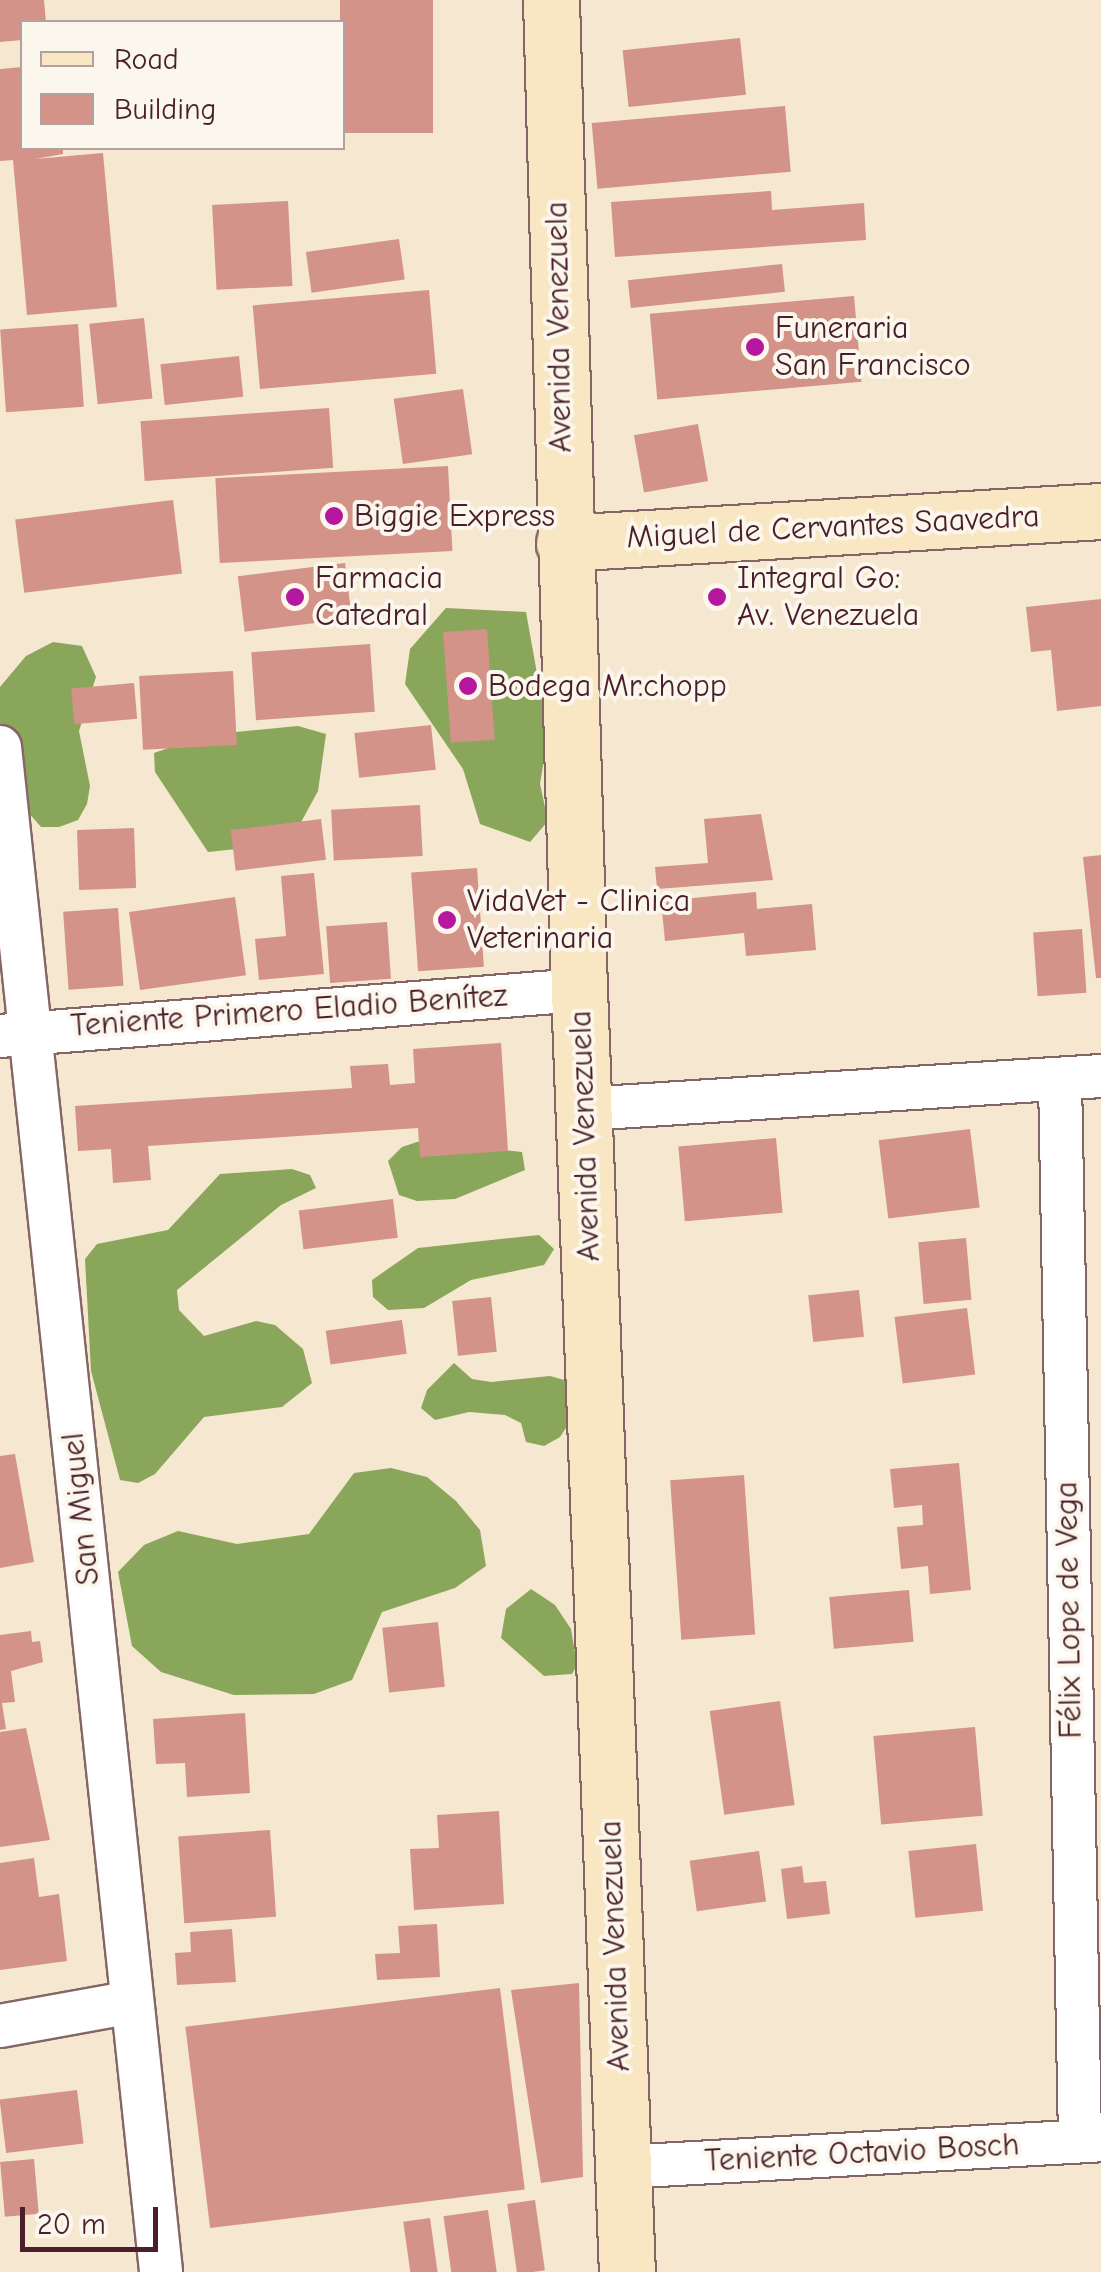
<!DOCTYPE html>
<html>
<head>
<meta charset="utf-8">
<style>
  body { margin:0 }
  #map { position:relative; width:1101px; height:2272px; overflow:hidden; background:#f5e7d0; font-family:"Comic Neue",sans-serif }
  div>[style] { position:absolute }
  [style*='--x'] { left:calc(var(--x)*1px); top:calc(var(--y)*1px); width:calc(var(--w)*1px); rotate:calc(var(--a)*1deg) }
  .forest>* { inset:0; background:#89a65a }
  .building>* { inset:0; background:#d39388; transform-origin:0 0 }
  .roads { filter:drop-shadow(2px 0 #866565) drop-shadow(-2px 0 #866565) drop-shadow(0 2px #866565) drop-shadow(0 -2px #866565) }
  .street>* { height:42px; margin:-21px; padding:0 21px; transform-origin:21px; border-radius:21px; background:#fff }
  .secondary>* { height:55px; margin:-27.5px; padding:0 27.5px; transform-origin:27.5px; border-radius:27.5px; background:#f9e7c3 }
  .dots>* { width:28px; height:28px; translate:-50% -50%; box-sizing:border-box; border:5px solid #fbf7ec; border-radius:50% }
  span { translate:-50% -50%; white-space:nowrap; text-align:center; line-height:1.15; -webkit-text-stroke:8px #fbf7ec; paint-order:stroke }
  .street-label { font-size:32px; color:#4a1f2b }
  .poi-label { font-size:32px; color:#4a1f2b }
  .left { translate:0 -50%; text-align:left }
  .legend { position:absolute; left:20px; top:20px; width:325px; height:130px; box-sizing:border-box; background:#fbf7ec; border:2px solid #b4a19f; margin:0; padding:12px 18px; list-style:none; font-size:30px; color:#4a1f2b }
  .legend li { display:flex; align-items:center; gap:20px; height:50px }
  .legend b { width:50px; border:2px solid #b4a19f }
  .scale { position:absolute; left:20px; top:2207px; width:138px; height:45px; box-sizing:border-box; border:5px solid #4a1f2b; border-top:0; padding-left:12px; font-size:30px; line-height:35px; white-space:nowrap; color:#4a1f2b; -webkit-text-stroke:8px #fbf7ec; paint-order:stroke }
</style>
</head>
<body>
<div id="map">
  <div class="forest">
    <i style="clip-path:polygon(446px 608px,526px 612px,548px 735px,540px 784px,548px 821px,530px 842px,480px 824px,463px 769px,405px 684px,410px 649px)"></i>
    <i style="clip-path:polygon(53px 642px,82px 646px,96px 677px,79px 731px,90px 786px,87px 804px,78px 820px,59px 827px,41px 827px,0 780px,0 687px,26px 656px)"></i>
    <i style="clip-path:polygon(298px 726px,326px 734px,318px 791px,300px 824px,246px 848px,208px 852px,155px 772px,154px 753px,206px 735px)"></i>
    <i style="clip-path:polygon(420px 1141px,522px 1152px,525px 1170px,455px 1199px,417px 1201px,399px 1195px,388px 1161px,402px 1147px)"></i>
    <i style="clip-path:polygon(292px 1169px,310px 1175px,316px 1188px,281px 1205px,177px 1290px,179px 1310px,204px 1336px,256px 1321px,275px 1325px,303px 1349px,312px 1383px,282px 1407px,204px 1417px,155px 1474px,138px 1483px,120px 1480px,91px 1371px,85px 1259px,97px 1244px,168px 1230px,220px 1174px)"></i>
    <i style="clip-path:polygon(539px 1235px,554px 1249px,544px 1265px,471px 1280px,424px 1308px,388px 1310px,373px 1297px,372px 1280px,418px 1248px)"></i>
    <i style="clip-path:polygon(454px 1363px,472px 1379px,491px 1382px,550px 1376px,568px 1381px,571px 1420px,560px 1437px,544px 1446px,526px 1442px,521px 1423px,505px 1415px,469px 1412px,435px 1420px,421px 1408px,427px 1390px)"></i>
    <i style="clip-path:polygon(391px 1468px,427px 1477px,456px 1501px,480px 1530px,486px 1566px,455px 1588px,382px 1612px,352px 1680px,314px 1694px,234px 1695px,161px 1672px,132px 1646px,118px 1572px,144px 1545px,178px 1531px,237px 1544px,309px 1534px,354px 1473px)"></i>
    <i style="clip-path:polygon(531px 1589px,555px 1605px,571px 1629px,577px 1665px,572px 1674px,544px 1676px,501px 1638px,506px 1609px)"></i>
  </div>
  <div class="building">
    <i style="clip-path:polygon(0 0,44px 0,46px 22px,22px 22px,22px 40px,0 42px)"></i>
    <i style="left:340px;top:0;width:93px;height:133px"></i>
    <i style="left:740px;top:38px;width:57px;height:118px;rotate:84deg"></i>
    <i style="clip-path:polygon(22px 67px,22px 148px,63px 148px,63px 154px,35px 159px,103px 153px,117px 307px,27px 315px,13px 160px,0 161px,0 69px)"></i>
    <i style="left:785px;top:106px;width:66px;height:194px;rotate:85deg"></i>
    <i style="clip-path:polygon(771px 191px,772px 210px,864px 203px,866px 240px,615px 257px,611px 202px)"></i>
    <i style="left:288px;top:201px;width:85px;height:76px;rotate:87deg"></i>
    <i style="left:399px;top:239px;width:41px;height:94px;rotate:82deg"></i>
    <i style="left:782px;top:264px;width:28px;height:155px;rotate:84deg"></i>
    <i style="left:429px;top:290px;width:84px;height:177px;rotate:85deg"></i>
    <i style="left:854px;top:296px;width:86px;height:205px;rotate:85deg"></i>
    <i style="left:144px;top:318px;width:81px;height:55px;rotate:84deg"></i>
    <i style="left:78px;top:324px;width:83px;height:78px;rotate:86deg"></i>
    <i style="left:239px;top:356px;width:41px;height:79px;rotate:84deg"></i>
    <i style="left:463px;top:389px;width:66px;height:70px;rotate:82deg"></i>
    <i style="left:329px;top:408px;width:60px;height:189px;rotate:86deg"></i>
    <i style="left:698px;top:424px;width:58px;height:65px;rotate:80deg"></i>
    <i style="left:448px;top:466px;width:85px;height:233px;rotate:87deg"></i>
    <i style="left:173px;top:500px;width:74px;height:159px;rotate:83deg"></i>
    <i style="left:345px;top:563px;width:56px;height:108px;rotate:83deg"></i>
    <i style="clip-path:polygon(1101px 599px,1101px 706px,1057px 711px,1051px 650px,1031px 652px,1026px 607px)"></i>
    <i style="left:487px;top:629px;width:111px;height:44px;rotate:86deg"></i>
    <i style="left:370px;top:644px;width:68px;height:119px;rotate:86deg"></i>
    <i style="left:233px;top:671px;width:74px;height:94px;rotate:87deg"></i>
    <i style="left:134px;top:683px;width:36px;height:63px;rotate:85deg"></i>
    <i style="left:431px;top:725px;width:45px;height:77px;rotate:84deg"></i>
    <i style="left:420px;top:805px;width:51px;height:89px;rotate:87deg"></i>
    <i style="clip-path:polygon(761px 814px,773px 880px,657px 889px,655px 867px,708px 863px,704px 819px)"></i>
    <i style="left:321px;top:819px;width:41px;height:91px;rotate:83deg"></i>
    <i style="left:134px;top:828px;width:60px;height:57px;rotate:88deg"></i>
    <i style="clip-path:polygon(1101px 855px,1101px 978px,1096px 978px,1083px 857px)"></i>
    <i style="left:477px;top:868px;width:99px;height:66px;rotate:86deg"></i>
    <i style="clip-path:polygon(314px 873px,324px 974px,259px 980px,255px 939px,286px 936px,281px 876px)"></i>
    <i style="clip-path:polygon(756px 892px,757px 909px,812px 904px,816px 950px,746px 956px,744px 933px,665px 941px,661px 901px)"></i>
    <i style="left:235px;top:897px;width:79px;height:107px;rotate:82deg"></i>
    <i style="left:118px;top:908px;width:78px;height:55px;rotate:86deg"></i>
    <i style="left:387px;top:922px;width:57px;height:61px;rotate:86deg"></i>
    <i style="left:1082px;top:929px;width:64px;height:49px;rotate:86deg"></i>
    <i style="clip-path:polygon(501px 1043px,508px 1151px,420px 1157px,418px 1128px,148px 1146px,151px 1180px,113px 1183px,111px 1149px,78px 1151px,75px 1106px,352px 1088px,350px 1066px,388px 1064px,390px 1085px,415px 1083px,413px 1049px)"></i>
    <i style="left:970px;top:1129px;width:79px;height:92px;rotate:83deg"></i>
    <i style="left:776px;top:1138px;width:75px;height:98px;rotate:85deg"></i>
    <i style="left:393px;top:1199px;width:39px;height:95px;rotate:83deg"></i>
    <i style="left:966px;top:1238px;width:62px;height:48px;rotate:85deg"></i>
    <i style="left:859px;top:1290px;width:47px;height:51px;rotate:84deg"></i>
    <i style="left:491px;top:1297px;width:55px;height:39px;rotate:84deg"></i>
    <i style="left:967px;top:1308px;width:67px;height:73px;rotate:83deg"></i>
    <i style="left:402px;top:1320px;width:34px;height:77px;rotate:82deg"></i>
    <i style="clip-path:polygon(15px 1454px,34px 1562px,0 1568px,0 1456px)"></i>
    <i style="clip-path:polygon(959px 1463px,971px 1590px,930px 1594px,928px 1566px,901px 1569px,897px 1527px,923px 1525px,922px 1505px,894px 1508px,890px 1469px)"></i>
    <i style="left:744px;top:1475px;width:160px;height:74px;rotate:86deg"></i>
    <i style="left:909px;top:1590px;width:52px;height:80px;rotate:85deg"></i>
    <i style="left:438px;top:1622px;width:65px;height:56px;rotate:84deg"></i>
    <i style="clip-path:polygon(31px 1631px,32px 1642px,40px 1641px,43px 1662px,11px 1671px,15px 1702px,2px 1703px,6px 1729px,0 1730px,0 1635px)"></i>
    <i style="left:780px;top:1701px;width:105px;height:71px;rotate:82deg"></i>
    <i style="clip-path:polygon(245px 1713px,250px 1793px,187px 1797px,185px 1763px,156px 1764px,153px 1719px)"></i>
    <i style="left:975px;top:1727px;width:89px;height:102px;rotate:85deg"></i>
    <i style="clip-path:polygon(26px 1728px,50px 1840px,0 1847px,0 1732px)"></i>
    <i style="clip-path:polygon(499px 1811px,504px 1904px,414px 1910px,410px 1849px,439px 1848px,437px 1815px)"></i>
    <i style="left:270px;top:1830px;width:87px;height:92px;rotate:86deg"></i>
    <i style="left:976px;top:1844px;width:67px;height:68px;rotate:84deg"></i>
    <i style="left:759px;top:1851px;width:51px;height:70px;rotate:82deg"></i>
    <i style="clip-path:polygon(34px 1858px,39px 1897px,59px 1894px,67px 1961px,0 1970px,0 1863px)"></i>
    <i style="clip-path:polygon(802px 1866px,804px 1883px,826px 1881px,830px 1914px,787px 1919px,781px 1869px)"></i>
    <i style="clip-path:polygon(437px 1924px,440px 1977px,377px 1980px,375px 1954px,400px 1953px,398px 1926px)"></i>
    <i style="clip-path:polygon(232px 1929px,236px 1982px,177px 1985px,175px 1953px,191px 1952px,190px 1932px)"></i>
    <i style="clip-path:polygon(579px 1983px,583px 2177px,541px 2183px,511px 1990px)"></i>
    <i style="left:500px;top:1988px;width:203px;height:317px;rotate:83deg"></i>
    <i style="left:77px;top:2090px;width:54px;height:78px;rotate:83deg"></i>
    <i style="left:34px;top:2159px;width:55px;height:34px;rotate:85deg"></i>
    <i style="left:535px;top:2200px;width:71px;height:28px;rotate:82deg"></i>
    <i style="left:488px;top:2210px;width:63px;height:45px;rotate:82deg"></i>
    <i style="left:430px;top:2218px;width:55px;height:27px;rotate:82deg"></i>
  </div>
  <div class="roads">
    <div class="street">
      <i style="--x:0;--y:747;--w:1533;--a:83.97"></i>
      <i style="--x:0;--y:1036;--w:581;--a:-4.54"></i>
      <i style="--x:1060;--y:1079;--w:1062;--a:88.92"></i>
      <i style="--x:585;--y:1109;--w:517;--a:-3.66"></i>
      <i style="--x:0;--y:2026;--w:134;--a:-10.3"></i>
      <i style="--x:623;--y:2167;--w:479;--a:-3.2"></i>
    </div>
    <div class="secondary">
      <i style="--x:551;--y:0;--w:990;--a:88.38"></i>
      <i style="--x:579;--y:990;--w:1283;--a:87.86"></i>
      <i style="--x:564;--y:543;--w:538;--a:-3.41"></i>
    </div>
  </div>
  <div class="dots">
    <i style="left:755px;top:347px;background:#b5179e"></i>
    <i style="left:334px;top:516px;background:#b5179e"></i>
    <i style="left:295px;top:597px;background:#b5179e"></i>
    <i style="left:717px;top:597px;background:#b5179e"></i>
    <i style="left:468px;top:686px;background:#b5179e"></i>
    <i style="left:447px;top:920px;background:#b5179e"></i>
  </div>
  <div class="street-label">
    <span style="left:559px;top:327px;rotate:-91deg">Avenida Venezuela</span>
    <span style="left:833px;top:527px;rotate:-3deg">Miguel de Cervantes Saavedra</span>
    <span style="left:289px;top:1011px;rotate:-4deg">Teniente Primero Eladio Benítez</span>
    <span style="left:585px;top:1136px;rotate:-92deg">Avenida Venezuela</span>
    <span style="left:81px;top:1509px;rotate:-96deg">San Miguel</span>
    <span style="left:1069px;top:1610px;rotate:-91deg">Félix Lope de Vega</span>
    <span style="left:615px;top:1946px;rotate:-92deg">Avenida Venezuela</span>
    <span style="left:862px;top:2153px;rotate:-3deg">Teniente Octavio Bosch</span>
  </div>
  <div class="poi-label">
    <span class="left" style="left:775px;top:347px">Funeraria<br>San Francisco</span>
    <span class="left" style="left:354px;top:516px">Biggie Express</span>
    <span class="left" style="left:315px;top:597px">Farmacia<br>Catedral</span>
    <span class="left" style="left:737px;top:597px">Integral Go:<br>Av. Venezuela</span>
    <span class="left" style="left:488px;top:686px">Bodega Mr.chopp</span>
    <span class="left" style="left:467px;top:920px">VidaVet - Clinica<br>Veterinaria</span>
  </div>
  <ul class="legend">
  <li><b style="height:12px;background:#f9e7c3"></b>Road</li>
  <li><b style="height:28px;background:#d39388"></b>Building</li>
  </ul>
  <div class="scale">20 m</div>
</div>
</body>
</html>
